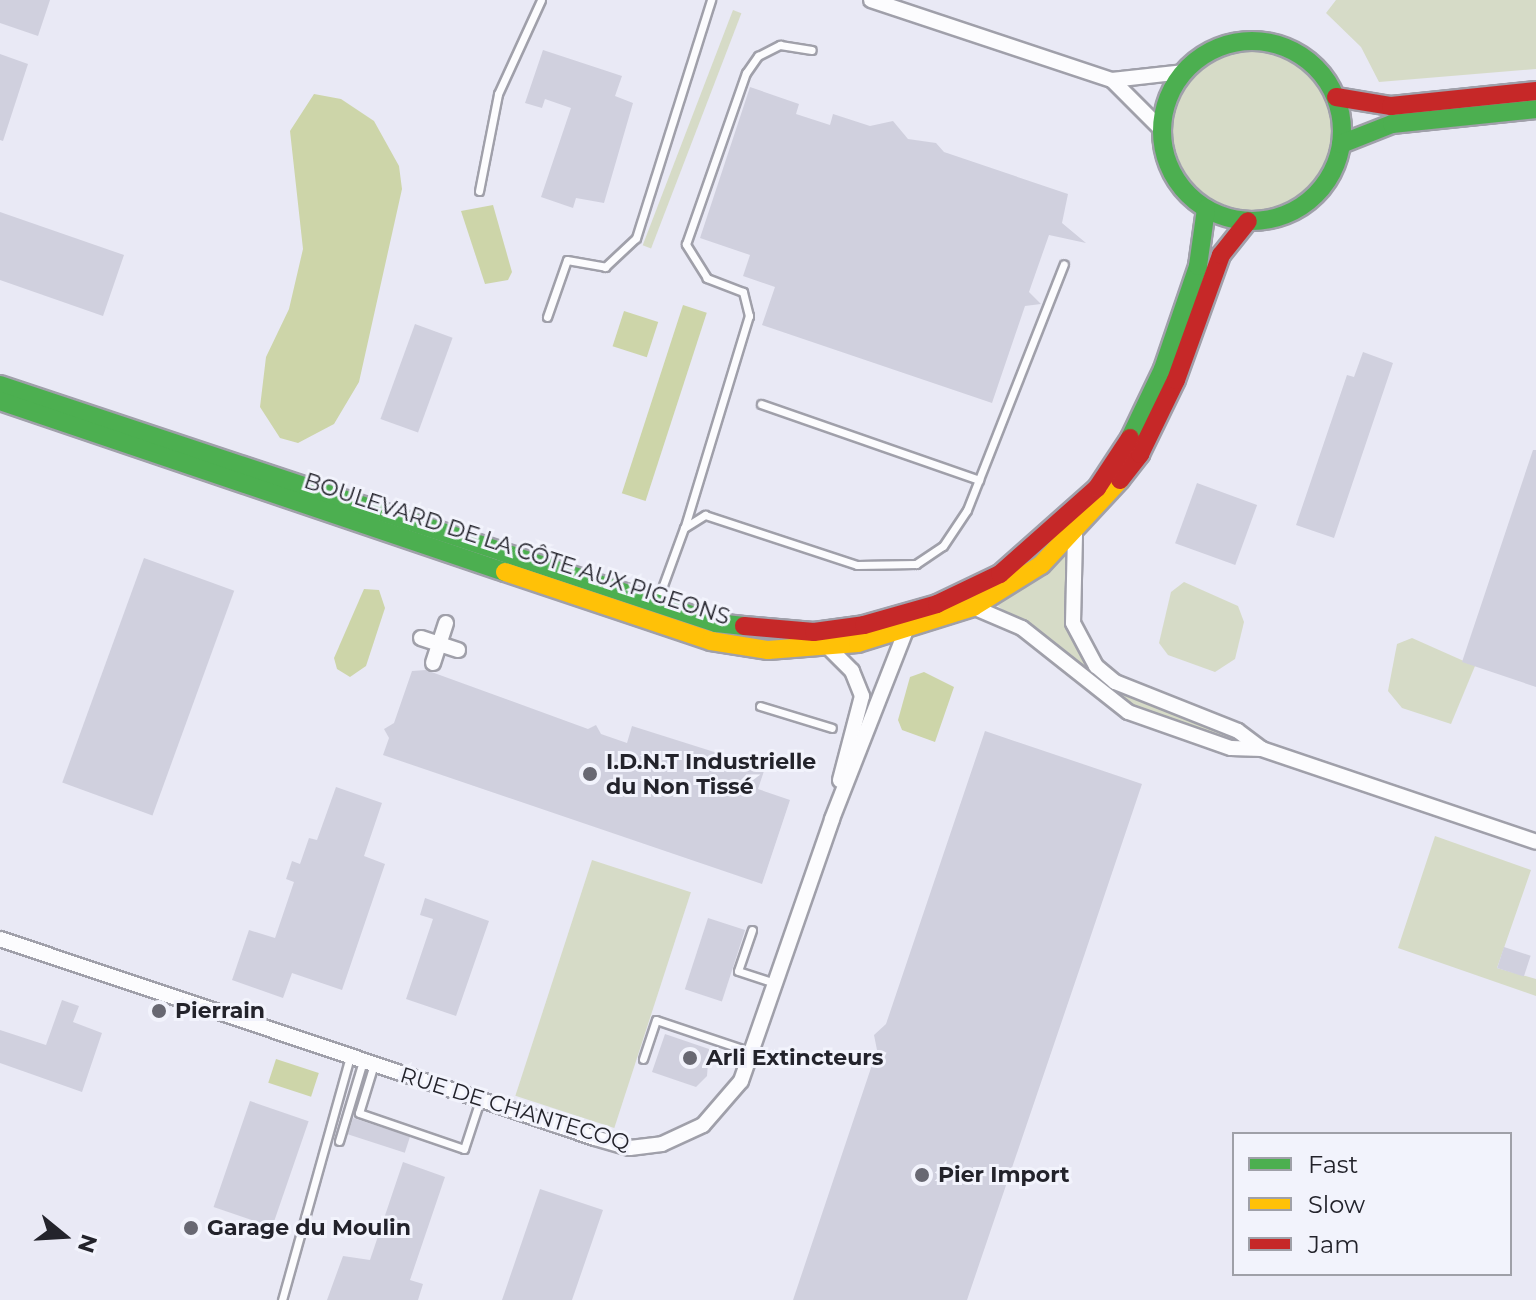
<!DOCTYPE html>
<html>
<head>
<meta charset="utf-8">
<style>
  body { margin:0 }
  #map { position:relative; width:1536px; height:1300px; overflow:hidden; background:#e9e9f5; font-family:Montserrat,sans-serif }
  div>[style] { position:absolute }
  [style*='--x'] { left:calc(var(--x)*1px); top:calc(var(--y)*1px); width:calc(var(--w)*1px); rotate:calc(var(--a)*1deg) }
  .green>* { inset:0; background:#d6dbc7; transform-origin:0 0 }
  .round { border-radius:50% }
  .water>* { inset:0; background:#cdd5a9; transform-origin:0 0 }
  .building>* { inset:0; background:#d0d0de; transform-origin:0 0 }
  .roads { filter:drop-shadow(2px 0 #a0a0aa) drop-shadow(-2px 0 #a0a0aa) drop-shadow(0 2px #a0a0aa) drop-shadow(0 -2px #a0a0aa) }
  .lane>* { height:7px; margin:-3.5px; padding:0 3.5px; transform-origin:3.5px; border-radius:3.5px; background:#fcfcfe }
  .street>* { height:14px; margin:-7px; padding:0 7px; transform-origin:7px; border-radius:7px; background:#fcfcfe }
  .fast>* { height:18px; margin:-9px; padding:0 9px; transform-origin:9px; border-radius:9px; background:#4caf50 }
  .fast>.ring { margin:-9px; padding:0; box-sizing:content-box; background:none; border:18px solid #4caf50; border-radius:50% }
  .slow>* { height:18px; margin:-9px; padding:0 9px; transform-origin:9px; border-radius:9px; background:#ffc107 }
  .jam>* { height:18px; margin:-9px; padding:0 9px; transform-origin:9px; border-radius:9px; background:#c62828 }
  .dots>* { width:22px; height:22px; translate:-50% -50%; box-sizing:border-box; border:4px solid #f2f3fc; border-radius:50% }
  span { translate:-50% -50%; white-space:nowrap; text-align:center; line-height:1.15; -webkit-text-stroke:6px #f2f3fc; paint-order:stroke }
  .street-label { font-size:22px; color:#23232b }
  .poi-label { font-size:22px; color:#23232b; font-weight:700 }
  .left { translate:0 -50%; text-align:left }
  .legend { position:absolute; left:1232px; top:1132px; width:280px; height:144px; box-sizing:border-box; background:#f2f3fc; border:2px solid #9fa0a8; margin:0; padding:10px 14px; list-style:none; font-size:24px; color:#23232b }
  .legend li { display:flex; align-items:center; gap:16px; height:40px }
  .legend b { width:40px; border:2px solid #9fa0a8 }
  .north { position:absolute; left:24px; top:1196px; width:80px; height:80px; -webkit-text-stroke:6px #f2f3fc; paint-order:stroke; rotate:108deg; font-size:22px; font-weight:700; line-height:32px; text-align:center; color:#23232b }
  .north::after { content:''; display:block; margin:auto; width:28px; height:36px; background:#23232b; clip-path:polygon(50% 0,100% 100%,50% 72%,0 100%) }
</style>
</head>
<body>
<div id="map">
  <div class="green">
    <i style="clip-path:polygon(1336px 0,1536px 0,1536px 69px,1379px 82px,1361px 47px,1326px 13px)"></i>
    <i style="left:733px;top:10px;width:9px;height:252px;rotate:21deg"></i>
    <i class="round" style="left:1173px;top:50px;width:160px;height:160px"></i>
    <i style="clip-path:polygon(1067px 552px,1066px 620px,1091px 667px,1139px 700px,1227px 732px,1231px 743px,1128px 705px,994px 603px)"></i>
    <i style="clip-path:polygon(1184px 582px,1238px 606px,1244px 622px,1235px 659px,1215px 672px,1168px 655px,1159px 643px,1171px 592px)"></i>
    <i style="clip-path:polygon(1412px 638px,1475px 666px,1451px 724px,1402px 708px,1388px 691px,1397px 644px)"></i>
    <i style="clip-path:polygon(1435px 836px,1531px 870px,1497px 968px,1536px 979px,1536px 996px,1398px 948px)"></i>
    <i style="left:592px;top:860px;width:104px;height:248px;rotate:18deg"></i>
  </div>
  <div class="water">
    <i style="clip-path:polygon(314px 94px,341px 99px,374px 121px,399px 166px,402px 189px,359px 382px,334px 424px,298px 443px,280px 438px,260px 407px,266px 357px,289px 309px,303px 249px,290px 131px)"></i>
    <i style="clip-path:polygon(493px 205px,512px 272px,508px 280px,485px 284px,461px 211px)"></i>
    <i style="left:683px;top:305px;width:25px;height:198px;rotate:18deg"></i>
    <i style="left:624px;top:311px;width:36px;height:37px;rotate:18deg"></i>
    <i style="clip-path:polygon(364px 589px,379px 590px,385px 608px,366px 666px,350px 677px,337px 669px,334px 658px)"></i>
    <i style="clip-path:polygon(924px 672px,954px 687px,935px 742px,902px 730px,898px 720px,910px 677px)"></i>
    <i style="left:276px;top:1059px;width:45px;height:25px;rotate:18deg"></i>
  </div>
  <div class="building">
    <i style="clip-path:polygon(0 0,50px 0,38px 36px,0 23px)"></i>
    <i style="clip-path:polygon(543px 50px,622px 76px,615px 96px,633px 103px,604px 203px,576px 198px,573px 208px,541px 197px,571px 108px,545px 99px,542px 108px,525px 103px)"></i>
    <i style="clip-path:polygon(0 54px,28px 64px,3px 141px,0 140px)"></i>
    <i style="clip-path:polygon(750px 87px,799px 104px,796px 114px,830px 125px,833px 114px,870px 126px,893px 121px,908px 139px,936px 143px,944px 152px,1068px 194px,1062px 223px,1086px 243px,1049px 235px,1029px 292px,1041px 304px,1025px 306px,992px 403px,762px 325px,775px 287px,743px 276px,750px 255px,700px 238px)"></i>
    <i style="clip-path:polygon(0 212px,124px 255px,103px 316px,0 280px)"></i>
    <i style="left:415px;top:324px;width:40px;height:101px;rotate:20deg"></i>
    <i style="clip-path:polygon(1363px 352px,1393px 363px,1334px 538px,1296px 525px,1347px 375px,1354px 377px)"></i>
    <i style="clip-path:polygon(1533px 450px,1536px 450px,1536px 687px,1462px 662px)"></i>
    <i style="left:1197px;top:483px;width:64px;height:64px;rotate:20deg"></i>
    <i style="left:144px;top:558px;width:96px;height:239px;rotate:20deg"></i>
    <i style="clip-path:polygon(426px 670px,588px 729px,596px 725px,601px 734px,627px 743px,632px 726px,765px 768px,758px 789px,790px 800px,762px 884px,383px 755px,389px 738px,384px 729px,394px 723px,412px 671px)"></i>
    <i style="clip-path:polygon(985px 731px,1142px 784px,1084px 956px,967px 1300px,793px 1300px,877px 1050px,874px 1035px,886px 1024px)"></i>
    <i style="clip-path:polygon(336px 787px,382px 803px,364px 856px,385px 864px,342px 990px,292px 973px,283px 998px,232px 980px,249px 930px,275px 938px,294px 882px,286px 879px,292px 861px,300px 864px,309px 838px,317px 840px)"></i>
    <i style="clip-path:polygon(425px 898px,489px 921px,456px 1016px,406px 999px,433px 919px,420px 915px)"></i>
    <i style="left:708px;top:918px;width:39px;height:75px;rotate:18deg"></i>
    <i style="left:1504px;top:947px;width:28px;height:22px;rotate:18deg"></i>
    <i style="clip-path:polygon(62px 1000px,79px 1006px,73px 1022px,102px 1033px,82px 1092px,0 1063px,0 1030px,46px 1045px)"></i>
    <i style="clip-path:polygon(665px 1034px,709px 1049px,707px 1076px,696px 1087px,652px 1072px)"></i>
    <i style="left:250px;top:1101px;width:62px;height:112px;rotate:19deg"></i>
    <i style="left:353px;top:1118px;width:60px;height:17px;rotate:18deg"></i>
    <i style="clip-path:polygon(403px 1162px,445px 1177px,410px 1280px,423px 1284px,418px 1300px,327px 1300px,343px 1256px,370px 1260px)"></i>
    <i style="clip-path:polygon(540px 1189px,603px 1210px,572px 1300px,502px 1300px)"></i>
  </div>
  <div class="roads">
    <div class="lane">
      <i style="--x:479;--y:191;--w:99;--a:-78.9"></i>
      <i style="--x:498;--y:94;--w:103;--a:-65.4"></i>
      <i style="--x:547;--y:317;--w:60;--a:-70.7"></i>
      <i style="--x:567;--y:260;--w:39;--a:10"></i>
      <i style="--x:605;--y:267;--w:42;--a:-43.1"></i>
      <i style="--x:636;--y:238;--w:250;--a:-72.5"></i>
      <i style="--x:761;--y:404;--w:231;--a:19.2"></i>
      <i style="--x:685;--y:526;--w:220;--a:-73.1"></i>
      <i style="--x:749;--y:316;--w:25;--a:-104"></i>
      <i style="--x:743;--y:292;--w:39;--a:-159"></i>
      <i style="--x:707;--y:278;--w:40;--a:-122"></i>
      <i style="--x:686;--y:244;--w:181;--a:-70.7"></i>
      <i style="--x:746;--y:73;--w:21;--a:-55"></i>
      <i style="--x:758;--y:56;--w:25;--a:-27"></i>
      <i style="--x:780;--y:45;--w:32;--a:9"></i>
      <i style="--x:658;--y:599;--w:76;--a:-69.9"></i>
      <i style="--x:684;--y:528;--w:25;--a:-32"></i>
      <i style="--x:705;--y:515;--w:160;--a:18.2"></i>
      <i style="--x:857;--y:565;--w:59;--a:-1"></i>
      <i style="--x:916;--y:564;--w:32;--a:-34"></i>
      <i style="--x:943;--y:546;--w:43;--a:-56.3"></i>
      <i style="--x:967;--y:510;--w:264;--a:-68.5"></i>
      <i style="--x:760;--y:706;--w:75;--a:17"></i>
      <i style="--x:752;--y:930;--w:43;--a:108.9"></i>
      <i style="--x:738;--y:971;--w:39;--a:18"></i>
      <i style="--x:643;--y:1059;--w:41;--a:-71.6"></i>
      <i style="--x:656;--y:1020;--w:100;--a:18.6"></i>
      <i style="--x:374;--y:1064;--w:51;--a:107"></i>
      <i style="--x:359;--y:1113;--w:111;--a:18.9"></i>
      <i style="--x:464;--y:1149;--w:52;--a:-71.9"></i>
      <i style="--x:339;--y:1141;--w:84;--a:-73.3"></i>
      <i style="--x:282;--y:1300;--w:253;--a:-74.4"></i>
    </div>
    <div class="street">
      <i style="--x:871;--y:0;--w:254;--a:18.4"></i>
      <i style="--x:1112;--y:80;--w:71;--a:-6.4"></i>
      <i style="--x:1112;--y:80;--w:71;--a:45"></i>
      <i style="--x:1075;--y:535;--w:88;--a:91.3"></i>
      <i style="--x:1073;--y:623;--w:49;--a:61.9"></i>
      <i style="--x:1096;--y:666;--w:25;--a:40"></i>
      <i style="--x:1115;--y:682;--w:132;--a:21.7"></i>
      <i style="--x:1238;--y:731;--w:30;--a:37"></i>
      <i style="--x:1262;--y:749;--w:289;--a:18.7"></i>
      <i style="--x:973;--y:607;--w:53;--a:23.2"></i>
      <i style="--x:1022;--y:628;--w:135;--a:38.4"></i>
      <i style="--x:1128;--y:712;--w:109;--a:19.3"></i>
      <i style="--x:1231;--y:748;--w:31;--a:2"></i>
      <i style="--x:421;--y:638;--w:39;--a:18"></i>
      <i style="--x:828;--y:647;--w:34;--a:45"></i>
      <i style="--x:852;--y:671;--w:27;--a:68"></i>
      <i style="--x:862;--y:696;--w:87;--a:104.7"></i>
      <i style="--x:433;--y:663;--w:42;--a:-72"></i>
      <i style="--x:0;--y:939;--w:627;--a:18.49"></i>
      <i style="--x:595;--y:1138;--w:36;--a:16"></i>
      <i style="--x:630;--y:1148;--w:32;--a:-7"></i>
      <i style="--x:662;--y:1144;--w:45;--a:-24.9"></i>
      <i style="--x:703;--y:1125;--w:58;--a:-49.2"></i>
      <i style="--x:741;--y:1081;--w:277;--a:-70.8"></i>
      <i style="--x:832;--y:819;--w:200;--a:-68.6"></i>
    </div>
    <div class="fast">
      <i class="ring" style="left:1162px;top:41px;width:162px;height:162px"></i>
      <i style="--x:1341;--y:144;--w:55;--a:-21.4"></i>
      <i style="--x:1392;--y:124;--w:145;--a:-5.9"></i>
      <i style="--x:0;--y:385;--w:755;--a:18.39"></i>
      <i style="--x:716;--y:623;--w:28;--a:6"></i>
      <i style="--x:0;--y:401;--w:533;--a:18.71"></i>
      <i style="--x:1130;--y:438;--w:76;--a:-64.4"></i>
      <i style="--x:1163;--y:369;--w:109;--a:-71.2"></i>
      <i style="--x:1198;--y:266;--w:58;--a:-82"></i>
    </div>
    <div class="slow">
      <i style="--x:505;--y:572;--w:217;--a:18.5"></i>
      <i style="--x:711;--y:641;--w:58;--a:9"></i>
      <i style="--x:768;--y:650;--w:90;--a:-4.4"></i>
      <i style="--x:858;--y:643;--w:121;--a:-17.4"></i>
      <i style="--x:973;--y:607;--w:80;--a:-31.7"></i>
      <i style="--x:1041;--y:565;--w:116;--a:-47.1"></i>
    </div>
    <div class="jam">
      <i style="--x:1336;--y:97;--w:56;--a:9.3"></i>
      <i style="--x:1391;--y:106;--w:146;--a:-5.9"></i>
      <i style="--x:1120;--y:480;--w:33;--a:-52"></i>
      <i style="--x:1140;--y:454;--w:82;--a:-64.1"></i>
      <i style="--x:1176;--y:380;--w:133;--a:-70.2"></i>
      <i style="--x:1221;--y:255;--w:43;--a:-51.5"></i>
      <i style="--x:744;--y:626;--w:70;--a:4.9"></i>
      <i style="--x:814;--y:632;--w:50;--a:-8"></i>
      <i style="--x:864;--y:625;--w:76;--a:-16"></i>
      <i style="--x:937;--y:604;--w:70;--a:-25.5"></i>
      <i style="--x:1000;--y:574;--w:130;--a:-41.6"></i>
      <i style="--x:1097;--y:488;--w:60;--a:-56.6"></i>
    </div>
  </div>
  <div class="dots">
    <i style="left:590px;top:774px;background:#686872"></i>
    <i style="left:159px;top:1011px;background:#686872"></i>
    <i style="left:690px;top:1058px;background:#686872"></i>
    <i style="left:922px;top:1175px;background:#686872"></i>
    <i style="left:191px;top:1228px;background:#686872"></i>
  </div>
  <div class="street-label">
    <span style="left:517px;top:549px;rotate:18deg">BOULEVARD DE LA CÔTE AUX PIGEONS</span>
    <span style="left:515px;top:1109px;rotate:17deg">RUE DE CHANTECOQ</span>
  </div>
  <div class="poi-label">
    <span class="left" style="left:606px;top:774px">I.D.N.T Industrielle<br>du Non Tissé</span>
    <span class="left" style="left:175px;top:1011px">Pierrain</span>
    <span class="left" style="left:706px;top:1058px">Arli Extincteurs</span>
    <span class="left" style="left:938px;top:1175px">Pier Import</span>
    <span class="left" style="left:207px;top:1228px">Garage du Moulin</span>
  </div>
  <ul class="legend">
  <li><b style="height:10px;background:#4caf50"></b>Fast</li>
  <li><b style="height:10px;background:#ffc107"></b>Slow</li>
  <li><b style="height:10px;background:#c62828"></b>Jam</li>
  </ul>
  <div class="north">N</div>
</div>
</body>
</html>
